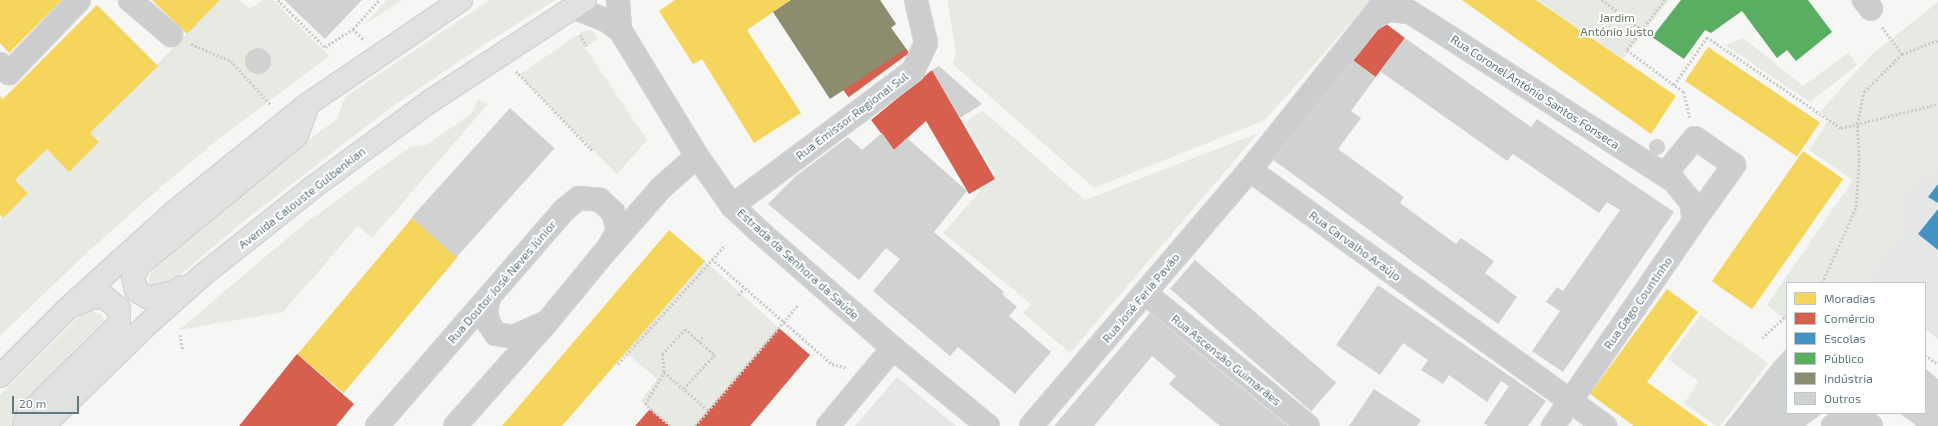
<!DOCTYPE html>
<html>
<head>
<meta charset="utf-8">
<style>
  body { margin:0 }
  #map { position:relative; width:1938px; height:426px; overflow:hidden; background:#f6f6f5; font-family:"Exo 2",sans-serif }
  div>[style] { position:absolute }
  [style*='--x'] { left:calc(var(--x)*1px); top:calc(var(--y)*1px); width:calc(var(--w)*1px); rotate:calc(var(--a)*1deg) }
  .built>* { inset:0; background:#e5e7e7 }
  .green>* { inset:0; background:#e7e9e3 }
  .homes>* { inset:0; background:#f6d55c; transform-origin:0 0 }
  .shops>* { inset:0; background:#d6604d; transform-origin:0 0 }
  .schools>* { inset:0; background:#4393c3 }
  .public>* { inset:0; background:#5aae61 }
  .industry>* { inset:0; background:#8c8c6e }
  .building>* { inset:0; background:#d0d1d1; transform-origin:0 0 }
  .round { border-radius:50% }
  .path>* { height:2.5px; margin-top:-1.25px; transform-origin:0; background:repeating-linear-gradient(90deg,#cacccb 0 2px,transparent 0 4px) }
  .roads { filter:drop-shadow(1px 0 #d2d3d3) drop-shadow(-1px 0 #d2d3d3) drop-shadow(0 1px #d2d3d3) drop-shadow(0 -1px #d2d3d3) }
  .minor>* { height:22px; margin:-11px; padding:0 11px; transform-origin:11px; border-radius:11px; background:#cccdce }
  .major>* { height:22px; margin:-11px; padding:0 11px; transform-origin:11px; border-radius:11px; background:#e0e1e1 }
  span { translate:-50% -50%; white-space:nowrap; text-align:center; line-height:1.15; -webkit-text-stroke:4px #fff; paint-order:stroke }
  .park-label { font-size:12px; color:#68795f }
  .street-label { font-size:12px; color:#607981 }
  .legend { position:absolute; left:1786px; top:282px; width:140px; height:132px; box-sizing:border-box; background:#fff; border:1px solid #bfc9cd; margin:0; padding:5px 7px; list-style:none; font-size:12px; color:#607981 }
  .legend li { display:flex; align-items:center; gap:8px; height:20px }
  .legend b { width:20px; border:1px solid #bfc9cd }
  .scale { position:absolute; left:12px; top:396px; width:67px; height:18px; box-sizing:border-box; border:2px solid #607981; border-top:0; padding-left:5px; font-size:12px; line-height:14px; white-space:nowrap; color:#607981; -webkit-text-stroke:3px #fff; paint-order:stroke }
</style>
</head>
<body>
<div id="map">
  <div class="built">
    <i style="clip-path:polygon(1938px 166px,1938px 339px,1925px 329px,1925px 283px,1863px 282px,1901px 238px,1905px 195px)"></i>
    <i style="clip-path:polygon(897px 377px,956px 426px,855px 426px)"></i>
  </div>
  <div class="green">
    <i style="clip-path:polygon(220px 0,239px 0,249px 8px,255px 6px,263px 0,273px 0,329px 56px,220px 138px,161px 187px,92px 248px,0 336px,0 220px,28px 193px,15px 180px,47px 149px,69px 171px,90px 133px)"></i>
    <i style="clip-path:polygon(387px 0,402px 0,365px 24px)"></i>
    <i style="clip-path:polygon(490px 0,555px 0,485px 44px,390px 108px,240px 224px,173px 281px,154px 288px,149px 282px,149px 275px,162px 260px,289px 155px,337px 119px,345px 97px)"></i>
    <i style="clip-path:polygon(947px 0,1371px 0,1265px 120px,1094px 188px,953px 64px,956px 51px)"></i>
    <i style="clip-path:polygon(1537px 0,1669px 0,1623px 59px)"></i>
    <i style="clip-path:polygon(1938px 2px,1938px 166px,1906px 195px,1901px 238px,1863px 282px,1787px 283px,1787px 321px,1767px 305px,1853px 180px,1809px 150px,1828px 121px,1821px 111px,1871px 55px)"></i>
    <i style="clip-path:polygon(589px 30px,595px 33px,598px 39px,585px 48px,647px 140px,617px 174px,525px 82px,520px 74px,582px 32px)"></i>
    <i style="clip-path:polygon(1743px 38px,1803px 86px,1849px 52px,1857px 65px,1810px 102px,1725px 45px)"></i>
    <i style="clip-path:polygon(478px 100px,488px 104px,372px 238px,358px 226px,283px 312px,179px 330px,303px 225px,411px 146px,426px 145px,471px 114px)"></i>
    <i style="clip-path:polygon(983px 111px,1085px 200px,1258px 133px,1070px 353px,1023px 313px,1031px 304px,943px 233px,995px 174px,965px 122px)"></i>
    <i style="clip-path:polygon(705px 261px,779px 328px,695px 426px,670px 426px,641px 401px,657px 379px,626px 352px)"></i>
    <i style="clip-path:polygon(92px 311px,102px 315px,106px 324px,14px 426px,0 426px,0 395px,80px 316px)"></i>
    <i style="clip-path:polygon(1701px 315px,1768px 363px,1720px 426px,1716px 426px,1684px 403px,1699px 382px,1668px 359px)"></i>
  </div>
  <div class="homes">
    <i style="clip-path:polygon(0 0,62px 0,9px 53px,0 43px)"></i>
    <i style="clip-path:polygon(152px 0,220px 0,187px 34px)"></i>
    <i style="clip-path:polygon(675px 0,791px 0,747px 30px,801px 113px,754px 143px,702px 59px,693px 64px,659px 11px)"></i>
    <i style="clip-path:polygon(813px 0,880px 0,896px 24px,851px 54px)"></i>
    <i style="clip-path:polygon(1462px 0,1536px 0,1676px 96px,1651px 134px)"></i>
    <i style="clip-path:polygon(97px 5px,158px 66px,90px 133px,99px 142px,69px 172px,47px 149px,15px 180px,28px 193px,3px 218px,0 215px,0 96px,3px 99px)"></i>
    <i style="left:1708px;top:47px;width:135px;height:41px;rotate:34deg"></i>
    <i style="left:1803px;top:151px;width:49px;height:159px;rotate:35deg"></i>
    <i style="left:412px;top:218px;width:60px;height:178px;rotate:40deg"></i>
    <i style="clip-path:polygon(669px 230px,705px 261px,562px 426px,502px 426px)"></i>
    <i style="clip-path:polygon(1667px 289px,1698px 312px,1647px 382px,1708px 426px,1634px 426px,1590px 394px)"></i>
  </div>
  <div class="shops">
    <i style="left:1377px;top:17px;width:35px;height:49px;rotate:37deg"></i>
    <i style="left:891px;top:28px;width:31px;height:75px;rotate:54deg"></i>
    <i style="clip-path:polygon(932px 70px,995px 179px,969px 194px,926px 121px,894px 150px,871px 120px)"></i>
    <i style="clip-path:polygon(779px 328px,810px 355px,750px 426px,695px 426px)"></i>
    <i style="clip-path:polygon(297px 354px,354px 404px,336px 426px,239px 426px)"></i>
    <i style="clip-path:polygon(650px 409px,670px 426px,635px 426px)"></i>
  </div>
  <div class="schools">
    <i style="clip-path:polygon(1938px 184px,1938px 203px,1928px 197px)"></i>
    <i style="clip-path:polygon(1938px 209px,1938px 250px,1918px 234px)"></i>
  </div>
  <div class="public">
    <i style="clip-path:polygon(1681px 0,1808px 0,1832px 32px,1796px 61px,1787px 50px,1777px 58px,1742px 11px,1711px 33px,1705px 30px,1684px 59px,1652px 37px)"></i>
  </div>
  <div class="industry">
    <i style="clip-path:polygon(791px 0,880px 0,896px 24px,891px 28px,906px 49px,830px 99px,773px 12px)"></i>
  </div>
  <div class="building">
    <i style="clip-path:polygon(284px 0,362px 0,325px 39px)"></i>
    <i style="clip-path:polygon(1405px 38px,1531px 127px,1537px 119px,1674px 212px,1563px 372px,1532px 351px,1560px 311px,1546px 302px,1557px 287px,1563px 291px,1620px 210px,1607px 202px,1599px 213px,1513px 154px,1507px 161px,1380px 71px)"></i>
    <i class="round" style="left:245px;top:48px;width:26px;height:26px"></i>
    <i style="clip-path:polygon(1348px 57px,1376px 77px,1351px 111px,1361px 118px,1338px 149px,1404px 197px,1400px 203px,1456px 244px,1461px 238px,1494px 261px,1485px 273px,1517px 297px,1498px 324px,1272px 159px)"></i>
    <i style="clip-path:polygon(939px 66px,982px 104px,960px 118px,932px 70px)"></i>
    <i style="left:510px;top:108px;width:60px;height:147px;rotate:42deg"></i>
    <i style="clip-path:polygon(882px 133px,894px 150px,907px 138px,967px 191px,934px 232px,1004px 292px,1002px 294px,1017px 307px,1009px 316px,1051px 352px,1015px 394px,958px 347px,950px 356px,873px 291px,900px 259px,886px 248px,859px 280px,768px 204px,797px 175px,848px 137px,862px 150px)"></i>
    <i class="round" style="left:1649px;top:139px;width:16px;height:16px"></i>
    <i style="left:1195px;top:260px;width:187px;height:38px;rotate:41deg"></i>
    <i style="clip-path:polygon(1378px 285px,1546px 401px,1528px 426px,1488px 426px,1484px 423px,1509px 386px,1501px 381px,1487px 402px,1449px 375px,1443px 384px,1421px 370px,1428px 360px,1403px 343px,1380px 375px,1336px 345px)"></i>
    <i style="clip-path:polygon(1150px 313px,1196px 351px,1288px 426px,1220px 426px,1169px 384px,1176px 376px,1152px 356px,1094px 426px,1054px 426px)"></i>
    <i style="clip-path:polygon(1787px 348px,1787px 413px,1823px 413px,1805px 426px,1724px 426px,1774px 362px)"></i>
    <i style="clip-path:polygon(1925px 368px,1938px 379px,1938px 426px,1917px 426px,1899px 413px,1925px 413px)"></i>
    <i style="clip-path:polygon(1374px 389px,1421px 420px,1417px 426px,1349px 426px)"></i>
  </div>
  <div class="path">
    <i style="--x:278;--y:0;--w:66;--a:45"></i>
    <i style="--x:325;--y:47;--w:33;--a:-33"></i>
    <i style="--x:353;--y:29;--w:39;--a:-48"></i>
    <i style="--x:1602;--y:0;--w:51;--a:36.2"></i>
    <i style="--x:1665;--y:0;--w:63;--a:127.2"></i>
    <i style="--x:1627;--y:50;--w:71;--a:36.4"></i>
    <i style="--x:1684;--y:92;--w:27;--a:77"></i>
    <i style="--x:1882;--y:27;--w:34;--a:53"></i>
    <i style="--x:353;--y:29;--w:16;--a:45"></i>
    <i style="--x:580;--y:35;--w:13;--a:58"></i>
    <i style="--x:191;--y:44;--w:43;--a:23"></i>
    <i style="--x:231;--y:61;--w:59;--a:47.7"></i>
    <i style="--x:516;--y:71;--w:110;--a:46.1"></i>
    <i style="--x:1674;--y:85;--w:58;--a:-55.5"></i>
    <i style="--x:1707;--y:37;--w:162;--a:34.2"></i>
    <i style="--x:1841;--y:128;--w:100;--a:-13.9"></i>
    <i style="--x:712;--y:259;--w:159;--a:41.2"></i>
    <i style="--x:832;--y:364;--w:16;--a:14"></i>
    <i style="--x:1822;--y:283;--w:83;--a:-65.9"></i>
    <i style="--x:1856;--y:207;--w:47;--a:-86.3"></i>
    <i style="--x:1859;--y:160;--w:36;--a:-93"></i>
    <i style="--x:1857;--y:124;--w:33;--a:-78"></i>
    <i style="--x:1864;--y:92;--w:54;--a:-45"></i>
    <i style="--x:1902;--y:54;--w:39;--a:-21"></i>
    <i style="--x:738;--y:295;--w:9;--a:-49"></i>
    <i style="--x:180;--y:335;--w:16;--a:79"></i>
    <i style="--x:1762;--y:338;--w:34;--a:-43"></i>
    <i style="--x:698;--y:341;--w:6;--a:-39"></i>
    <i style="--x:1925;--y:355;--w:16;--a:35"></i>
    <i style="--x:618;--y:364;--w:160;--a:-48"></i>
    <i style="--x:664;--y:372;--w:58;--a:40.8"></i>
    <i style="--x:670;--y:426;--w:33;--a:-139"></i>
    <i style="--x:645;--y:404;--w:37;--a:-59"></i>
    <i style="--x:664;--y:372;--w:18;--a:-96"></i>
    <i style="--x:662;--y:354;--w:34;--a:-47"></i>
    <i style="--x:685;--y:329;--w:40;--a:41"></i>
    <i style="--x:715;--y:355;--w:46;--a:132.4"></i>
    <i style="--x:695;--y:426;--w:159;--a:-49.6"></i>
  </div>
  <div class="roads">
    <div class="minor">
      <i style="--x:130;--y:0;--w:54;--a:40.5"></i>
      <i style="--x:618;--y:0;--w:30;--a:86"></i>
      <i style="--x:1386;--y:0;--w:218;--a:128.7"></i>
      <i style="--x:1250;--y:170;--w:438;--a:35.8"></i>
      <i style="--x:1864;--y:0;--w:11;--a:52"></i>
      <i style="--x:573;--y:7;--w:35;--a:22"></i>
      <i style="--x:606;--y:20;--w:17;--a:36"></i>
      <i style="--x:620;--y:30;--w:148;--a:58.6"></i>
      <i style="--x:697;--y:156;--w:61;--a:55"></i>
      <i style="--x:732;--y:206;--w:38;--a:43"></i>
      <i style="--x:760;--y:232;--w:176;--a:41.1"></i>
      <i style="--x:893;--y:348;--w:123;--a:39.4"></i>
      <i style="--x:1370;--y:20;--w:21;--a:-29"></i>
      <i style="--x:1388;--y:10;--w:22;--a:5"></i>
      <i style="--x:1410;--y:12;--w:313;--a:32.6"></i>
      <i style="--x:1674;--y:181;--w:27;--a:51"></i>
      <i style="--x:1691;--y:202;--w:19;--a:81"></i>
      <i style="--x:1694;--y:221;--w:249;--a:124.5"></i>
      <i style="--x:0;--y:64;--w:13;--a:45"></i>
      <i style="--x:9;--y:73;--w:101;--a:-46.2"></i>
      <i style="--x:1665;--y:174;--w:47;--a:-50.2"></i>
      <i style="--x:1695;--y:138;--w:47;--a:34.7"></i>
      <i style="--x:1734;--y:165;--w:69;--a:125.5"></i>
      <i style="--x:732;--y:206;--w:226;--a:-36.7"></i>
      <i style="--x:913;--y:71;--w:31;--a:-65"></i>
      <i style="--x:926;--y:43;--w:44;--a:-103.1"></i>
      <i style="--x:612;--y:244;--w:74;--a:-48.8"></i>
      <i style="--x:661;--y:188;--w:48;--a:-41.6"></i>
      <i style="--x:1145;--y:293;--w:210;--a:39.2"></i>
      <i style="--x:489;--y:297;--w:15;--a:101"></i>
      <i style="--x:486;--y:312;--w:12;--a:76"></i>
      <i style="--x:489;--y:324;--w:12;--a:55"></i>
      <i style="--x:496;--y:334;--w:17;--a:10"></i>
      <i style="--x:513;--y:337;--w:32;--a:-24"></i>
      <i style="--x:1854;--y:413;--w:21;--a:37"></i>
      <i style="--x:377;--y:426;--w:286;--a:-49.1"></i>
      <i style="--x:564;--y:210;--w:19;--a:-39"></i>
      <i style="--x:579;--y:198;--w:21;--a:5"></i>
      <i style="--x:600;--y:200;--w:18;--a:43"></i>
      <i style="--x:613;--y:212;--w:20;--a:75"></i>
      <i style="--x:618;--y:231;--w:20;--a:120"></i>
      <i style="--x:608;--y:248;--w:94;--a:129.4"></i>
      <i style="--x:548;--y:321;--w:140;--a:131.5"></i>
      <i style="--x:828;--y:426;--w:102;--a:-50.2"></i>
      <i style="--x:1031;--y:426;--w:337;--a:-49.5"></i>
      <i style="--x:1833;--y:426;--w:21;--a:-37"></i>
    </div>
    <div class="major">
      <i style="--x:182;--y:287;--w:9;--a:144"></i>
      <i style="--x:175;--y:292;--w:17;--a:167"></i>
      <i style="--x:158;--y:296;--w:11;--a:175"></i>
      <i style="--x:147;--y:297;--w:13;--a:-148"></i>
      <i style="--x:136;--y:290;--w:13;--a:-103"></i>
      <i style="--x:133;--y:277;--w:13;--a:-63"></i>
      <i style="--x:139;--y:265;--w:205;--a:-39.4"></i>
      <i style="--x:297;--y:135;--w:33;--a:-70"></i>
      <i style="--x:0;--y:376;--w:92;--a:-45"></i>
      <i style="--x:65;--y:311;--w:147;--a:-42.2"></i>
      <i style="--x:174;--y:212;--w:172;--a:-38.9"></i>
      <i style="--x:308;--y:104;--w:185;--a:-34.2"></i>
      <i style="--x:24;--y:426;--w:13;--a:-72"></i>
      <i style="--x:28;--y:414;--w:128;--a:-44.7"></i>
      <i style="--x:119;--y:324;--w:15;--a:-90"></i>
      <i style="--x:119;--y:309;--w:17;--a:-140"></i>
      <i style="--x:106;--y:298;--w:12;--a:-175"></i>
      <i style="--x:94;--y:297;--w:22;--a:158"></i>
      <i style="--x:43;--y:426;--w:151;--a:-44.2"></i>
      <i style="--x:151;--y:321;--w:71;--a:-41.6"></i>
      <i style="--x:204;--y:274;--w:138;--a:-38.5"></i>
      <i style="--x:312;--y:188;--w:145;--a:-36.3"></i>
      <i style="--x:429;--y:102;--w:186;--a:-33.2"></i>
    </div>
  </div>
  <div class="park-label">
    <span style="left:1617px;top:25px">Jardim<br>António Justo</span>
  </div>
  <div class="street-label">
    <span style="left:1535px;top:92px;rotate:33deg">Rua Coronel António Santos Fonseca</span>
    <span style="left:852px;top:116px;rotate:-37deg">Rua Emissor Regional Sul</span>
    <span style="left:302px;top:198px;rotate:-38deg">Avenida Calouste Gulbenkian</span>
    <span style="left:1355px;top:246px;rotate:36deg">Rua Carvalho Araújo</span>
    <span style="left:798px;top:264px;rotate:42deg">Estrada da Senhora da Saúde</span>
    <span style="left:502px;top:282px;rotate:-49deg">Rua Doutor José Neves Júnior</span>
    <span style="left:1141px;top:298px;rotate:-50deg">Rua José Feria Pavão</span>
    <span style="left:1638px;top:303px;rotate:-55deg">Rua Gago Countinho</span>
    <span style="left:1226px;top:360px;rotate:39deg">Rua Ascensão Guimarães</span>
  </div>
  <ul class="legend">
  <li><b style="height:11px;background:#f6d55c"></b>Moradias</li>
  <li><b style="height:11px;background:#d6604d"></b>Comércio</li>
  <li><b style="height:11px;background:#4393c3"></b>Escolas</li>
  <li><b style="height:11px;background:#5aae61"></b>Público</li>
  <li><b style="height:11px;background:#8c8c6e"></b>Indústria</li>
  <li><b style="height:11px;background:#d0d1d1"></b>Outros</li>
  </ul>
  <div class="scale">20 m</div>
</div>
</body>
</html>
